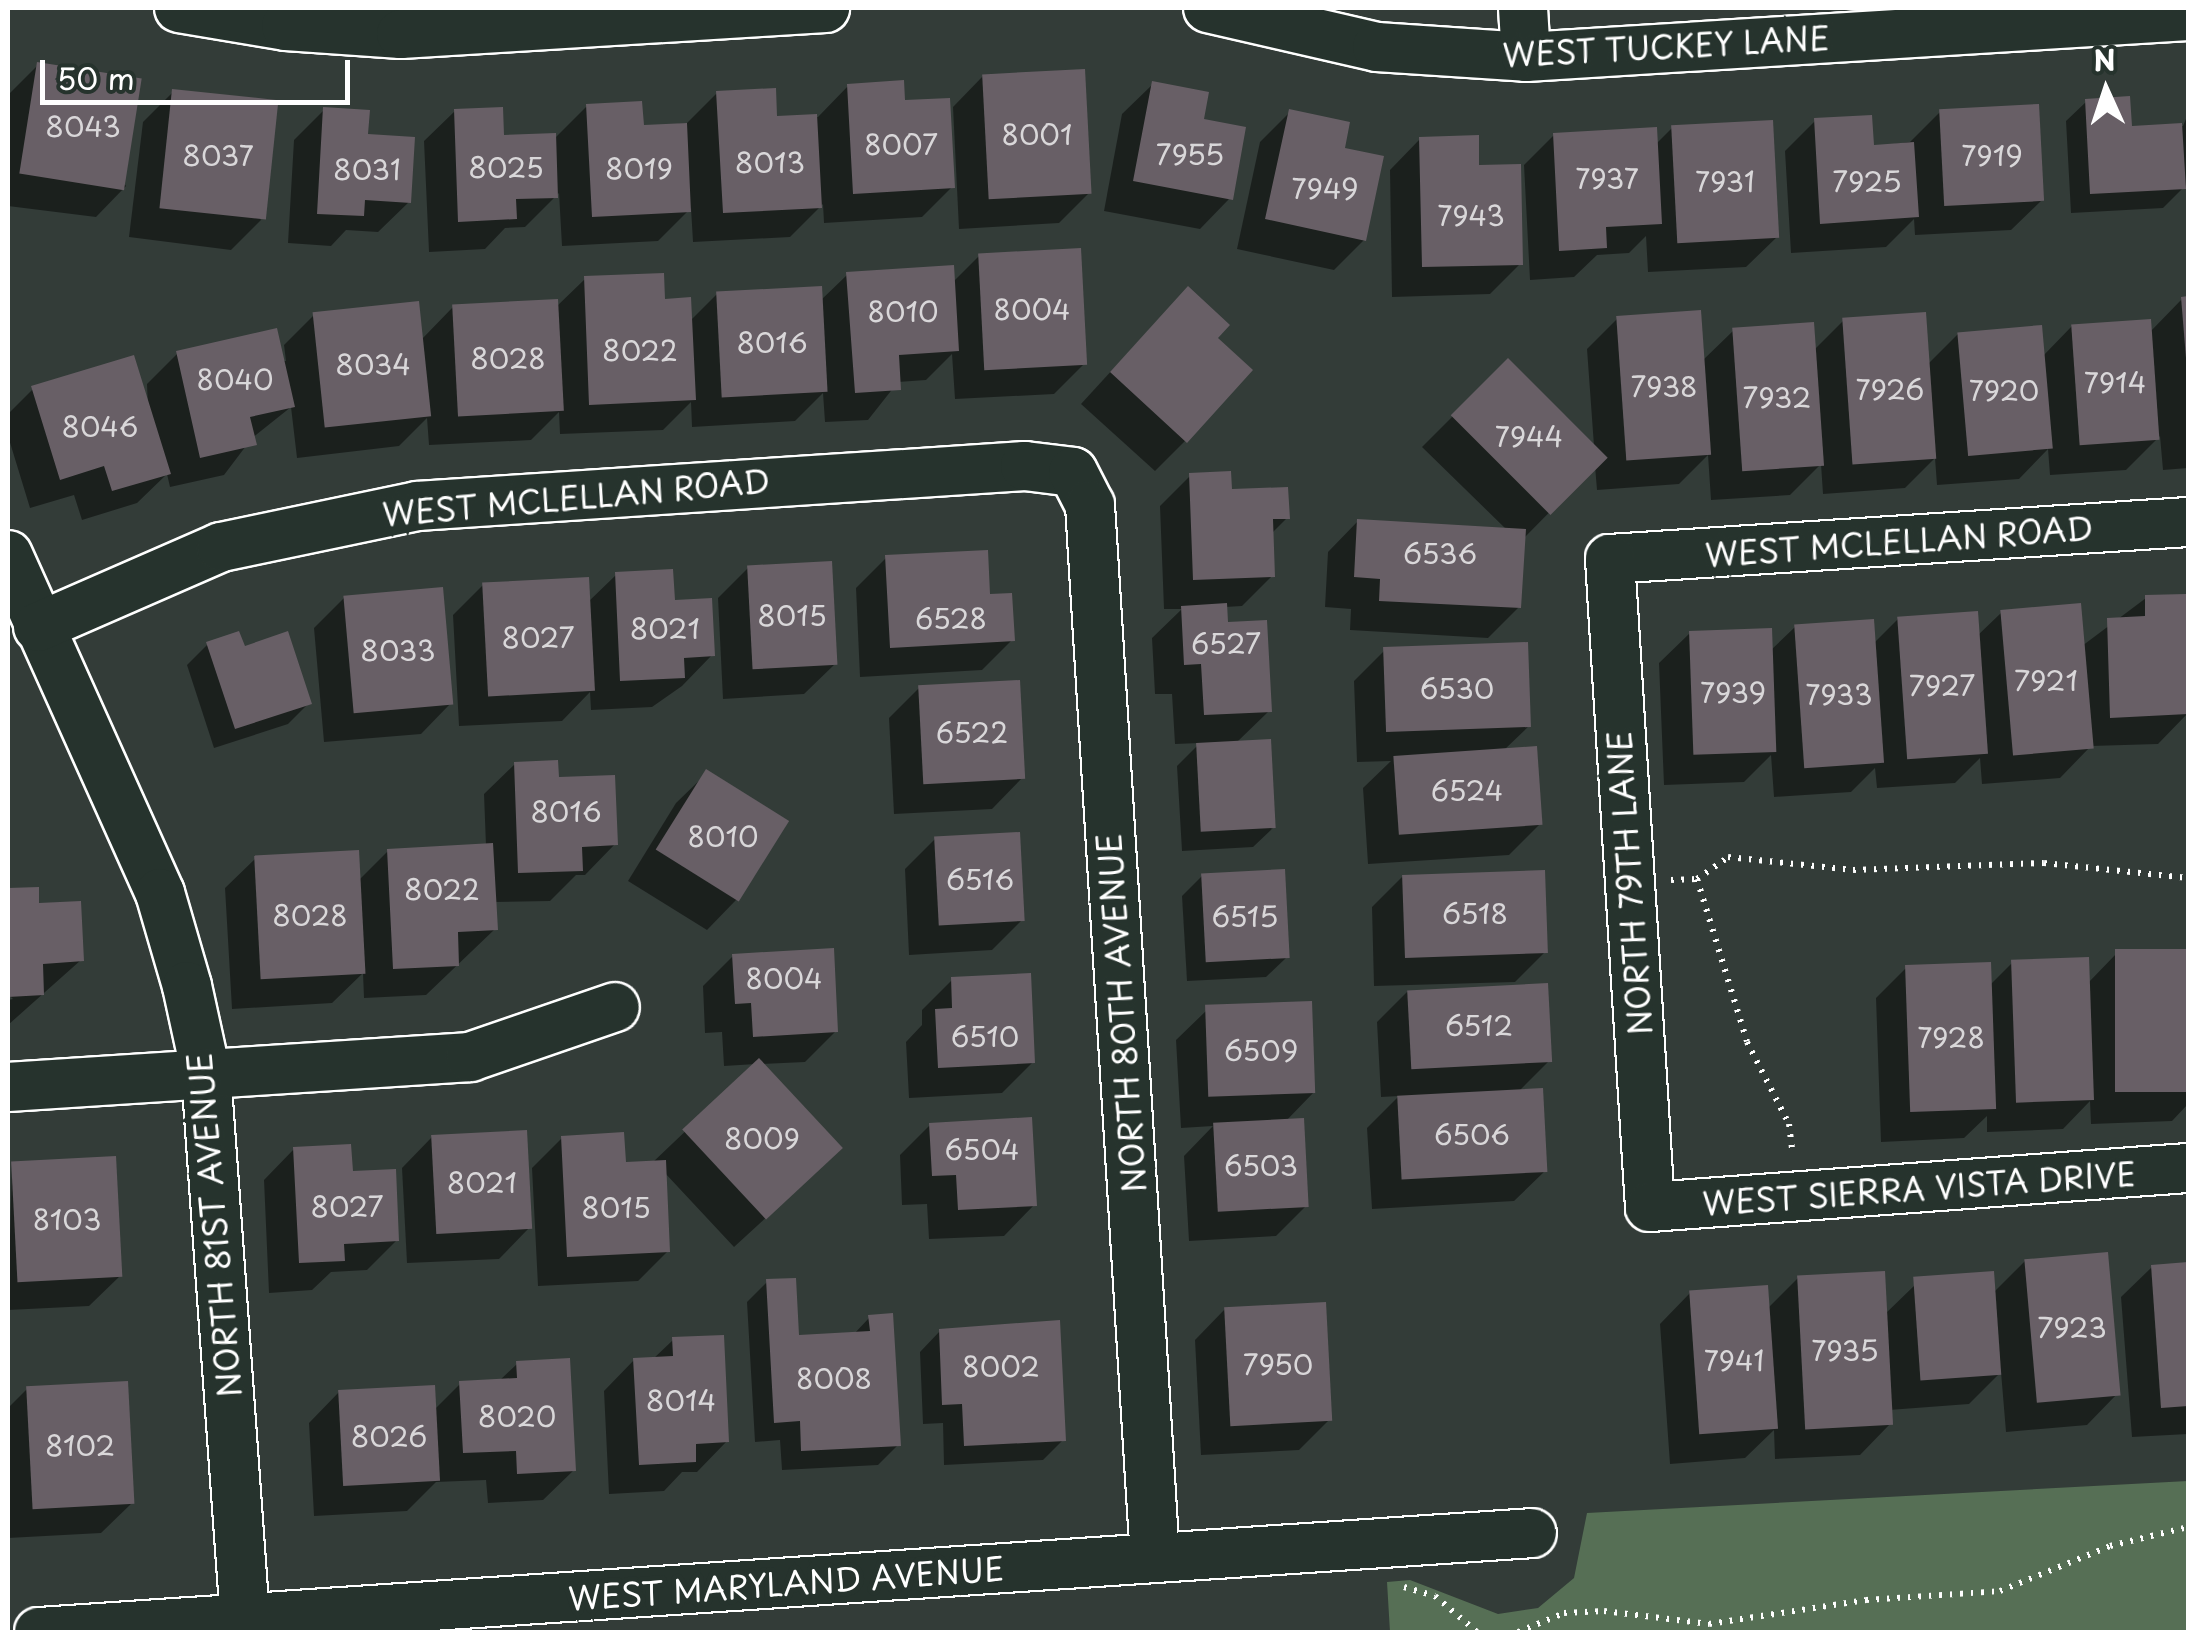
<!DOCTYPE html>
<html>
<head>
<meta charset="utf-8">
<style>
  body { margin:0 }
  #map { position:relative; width:2196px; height:1640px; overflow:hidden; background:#333c38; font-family:"Playpen Sans",sans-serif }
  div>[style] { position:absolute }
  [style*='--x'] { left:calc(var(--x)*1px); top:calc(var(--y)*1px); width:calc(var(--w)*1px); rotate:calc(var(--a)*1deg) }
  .green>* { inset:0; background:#566f55 }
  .shadow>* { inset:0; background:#0007 }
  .building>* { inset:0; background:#685f66; transform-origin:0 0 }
  .path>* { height:6px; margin-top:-3px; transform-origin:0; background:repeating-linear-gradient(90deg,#fff 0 2.5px,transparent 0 10.5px) }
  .roads { filter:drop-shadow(2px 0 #fff) drop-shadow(-2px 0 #fff) drop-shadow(0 2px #fff) drop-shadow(0 -2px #fff) }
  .minor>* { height:48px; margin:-24px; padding:0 24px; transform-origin:24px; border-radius:24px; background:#26332d }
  span { translate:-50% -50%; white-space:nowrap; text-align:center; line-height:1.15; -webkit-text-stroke:10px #26332d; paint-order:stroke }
  .number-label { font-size:28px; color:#d9d7d9 }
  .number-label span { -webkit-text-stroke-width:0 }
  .street-label { font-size:32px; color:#fff }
  .frame { position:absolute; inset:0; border:10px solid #fff; pointer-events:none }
  .north { position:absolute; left:2056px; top:40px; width:100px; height:100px; -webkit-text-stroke:8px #26332d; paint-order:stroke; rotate:357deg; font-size:28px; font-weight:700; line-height:40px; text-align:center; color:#fff }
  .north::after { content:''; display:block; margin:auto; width:35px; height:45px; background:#fff; clip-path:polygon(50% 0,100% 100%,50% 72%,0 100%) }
  .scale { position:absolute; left:40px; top:60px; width:310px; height:45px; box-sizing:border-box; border:5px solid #fff; border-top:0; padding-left:12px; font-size:30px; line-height:35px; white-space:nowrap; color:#fff; -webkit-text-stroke:8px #26332d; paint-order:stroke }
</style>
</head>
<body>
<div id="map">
  <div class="green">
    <i style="clip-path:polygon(2188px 1481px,2188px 1632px,1390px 1632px,1387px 1582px,1410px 1580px,1498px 1614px,1538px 1608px,1574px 1578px,1587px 1513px)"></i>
  </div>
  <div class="shadow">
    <i style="clip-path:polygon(38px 65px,126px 186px,96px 217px,8px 206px,8px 95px)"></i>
    <i style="clip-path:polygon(983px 76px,1089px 193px,1059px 223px,959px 229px,953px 107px)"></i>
    <i style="clip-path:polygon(1153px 84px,1201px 121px,1230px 198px,1200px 229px,1104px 211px,1122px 114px)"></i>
    <i style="clip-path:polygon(848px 86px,902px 103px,952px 187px,922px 217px,824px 223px,823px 204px,790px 237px,693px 242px,691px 208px,658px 241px,562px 246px,559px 193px,525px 227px,505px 228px,485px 249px,429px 252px,424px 141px,455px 111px,502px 138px,553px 140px,587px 106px,641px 128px,687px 123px,717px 93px,775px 119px,818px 117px)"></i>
    <i style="clip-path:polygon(173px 92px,261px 220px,231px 250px,129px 237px,143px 122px)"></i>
    <i style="clip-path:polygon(2087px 101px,2129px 128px,2183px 126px,2188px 114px,2188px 239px,2186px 185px,2163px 208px,2071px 213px,2066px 121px)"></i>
    <i style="clip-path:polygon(324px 110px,365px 137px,409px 202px,378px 232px,346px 230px,331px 246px,288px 243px,294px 140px)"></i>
    <i style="clip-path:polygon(1290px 112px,1342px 150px,1364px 240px,1334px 270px,1237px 249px,1260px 142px)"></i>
    <i style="clip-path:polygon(1940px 112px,2042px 200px,2011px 230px,1915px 235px,1914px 219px,1886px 247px,1791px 253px,1785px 151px,1815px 121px,1871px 147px,1910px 142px)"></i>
    <i style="clip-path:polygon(1672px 128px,1777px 237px,1746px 267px,1648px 272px,1646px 236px,1629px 253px,1597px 255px,1574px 277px,1530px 280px,1524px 165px,1554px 135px,1655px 145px)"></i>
    <i style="clip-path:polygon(1420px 139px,1477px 167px,1520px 264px,1490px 294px,1392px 297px,1390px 170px)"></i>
    <i style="clip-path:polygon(979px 256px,1084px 364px,1054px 394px,955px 399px,952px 354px,926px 380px,898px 382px,868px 420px,825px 422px,823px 393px,795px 421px,692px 427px,691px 402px,663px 430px,560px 434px,559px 412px,531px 440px,429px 445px,427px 418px,399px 446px,297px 458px,291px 407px,252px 438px,224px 475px,170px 487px,167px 474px,137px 503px,82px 520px,74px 495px,30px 508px,8px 436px,8px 414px,33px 389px,148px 409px,147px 384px,177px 354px,286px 361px,284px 345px,314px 315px,421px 340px,453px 307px,556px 307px,585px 279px,662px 301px,690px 321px,717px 294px,820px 301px,847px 275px,952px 283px)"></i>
    <i style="clip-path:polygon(2182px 299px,2188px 299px,2188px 468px,2163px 470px,2160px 436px,2126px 470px,2050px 475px,2048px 449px,2019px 479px,1937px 485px,1935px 458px,1905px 488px,1823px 494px,1821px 464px,1790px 495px,1711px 500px,1708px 455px,1679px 484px,1597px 490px,1595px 466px,1523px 539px,1519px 607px,1488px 638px,1350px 630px,1351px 609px,1325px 607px,1328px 552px,1358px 521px,1507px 530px,1422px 447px,1508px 361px,1594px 446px,1587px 349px,1617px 319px,1702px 361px,1733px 331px,1813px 351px,1843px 321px,1928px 364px,1958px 334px,2042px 357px,2072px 326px,2149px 333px)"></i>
    <i style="clip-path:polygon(1158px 320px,1215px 338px,1185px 441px,1155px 471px,1081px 404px)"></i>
    <i style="clip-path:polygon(1190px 476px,1287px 518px,1271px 534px,1272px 576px,1242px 606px,1225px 607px,1226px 624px,1269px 711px,1236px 743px,1274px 827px,1253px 847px,1182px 851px,1177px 766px,1200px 743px,1175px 744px,1172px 694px,1155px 694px,1152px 638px,1182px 609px,1164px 609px,1160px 506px)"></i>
    <i style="clip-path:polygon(886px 558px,988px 597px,1012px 640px,982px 670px,860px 677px,856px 588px)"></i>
    <i style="clip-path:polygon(748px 568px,835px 664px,804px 694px,723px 699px,718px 598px)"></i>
    <i style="clip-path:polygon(616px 575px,673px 603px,712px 655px,682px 686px,652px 707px,591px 710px,590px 692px,562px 721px,459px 726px,453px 615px,483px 585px,587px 603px)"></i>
    <i style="clip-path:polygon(2184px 596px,2188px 713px,2158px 744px,2091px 746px,2060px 778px,1982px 784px,1980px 758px,1955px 783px,1877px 788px,1875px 768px,1851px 792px,1774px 797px,1771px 755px,1744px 782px,1664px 785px,1659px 663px,1690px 633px,1770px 651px,1795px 627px,1873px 644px,1898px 619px,1977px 636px,2001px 613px,2082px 646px,2146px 598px)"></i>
    <i style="clip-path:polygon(344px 598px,451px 703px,421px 734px,324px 742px,314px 628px)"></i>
    <i style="clip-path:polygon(207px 645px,243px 649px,309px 703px,288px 724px,214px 748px,187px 665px)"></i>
    <i style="clip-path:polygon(1384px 651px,1529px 726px,1504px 750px,1540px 824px,1509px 855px,1368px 864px,1363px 788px,1391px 761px,1357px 762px,1354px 681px)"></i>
    <i style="clip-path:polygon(919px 688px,1022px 778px,992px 809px,894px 814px,889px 718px)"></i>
    <i style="clip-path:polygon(515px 764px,615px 844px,585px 875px,576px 875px,550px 901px,494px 902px,495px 929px,426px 995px,364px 998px,363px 973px,332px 1003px,232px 1009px,225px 888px,256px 858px,358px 881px,388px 851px,486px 846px,484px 794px)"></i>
    <i style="clip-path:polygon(707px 773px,737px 899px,707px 930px,628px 881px,676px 803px)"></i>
    <i style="clip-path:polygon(935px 839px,1022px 920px,992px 950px,909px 955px,905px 869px)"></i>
    <i style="clip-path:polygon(1202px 876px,1287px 957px,1266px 977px,1187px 981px,1182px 896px)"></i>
    <i style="clip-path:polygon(1403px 876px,1545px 952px,1515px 982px,1374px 986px,1372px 907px)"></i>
    <i style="clip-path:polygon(36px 889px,37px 906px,81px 960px,8px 1025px,8px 1000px,13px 999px,8px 994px,8px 891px)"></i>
    <i style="clip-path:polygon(2188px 952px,2188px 1104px,2172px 1121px,2091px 1124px,2090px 1101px,2063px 1129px,1987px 1132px,1987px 1116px,1964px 1138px,1881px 1142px,1876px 998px,1906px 968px,1989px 986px,2012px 963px,2088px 983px,2116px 954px)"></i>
    <i style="clip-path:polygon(733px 956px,835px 1032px,805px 1062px,762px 1064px,809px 1178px,734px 1247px,664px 1172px,668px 1251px,638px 1281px,538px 1286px,532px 1168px,562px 1138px,623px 1164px,652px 1163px,756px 1064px,724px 1066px,722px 1032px,705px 1033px,703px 986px)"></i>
    <i style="clip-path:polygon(952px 980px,1033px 1062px,1002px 1093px,909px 1098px,906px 1042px,922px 1025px,922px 1010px)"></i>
    <i style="clip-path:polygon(1408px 991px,1549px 1061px,1519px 1091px,1545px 1171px,1514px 1201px,1372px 1209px,1367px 1128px,1399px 1096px,1381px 1097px,1377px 1022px)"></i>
    <i style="clip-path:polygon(1207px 1010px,1314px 1092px,1285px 1122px,1306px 1206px,1276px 1236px,1189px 1241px,1184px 1156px,1213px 1126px,1181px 1128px,1176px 1040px)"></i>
    <i style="clip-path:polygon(930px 1125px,1034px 1205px,1004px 1236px,929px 1239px,927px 1204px,902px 1205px,900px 1155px)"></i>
    <i style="clip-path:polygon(432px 1137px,529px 1228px,499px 1259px,407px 1263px,402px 1168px)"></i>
    <i style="clip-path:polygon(294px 1149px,397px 1240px,367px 1270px,331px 1272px,312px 1290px,269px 1293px,264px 1180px)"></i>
    <i style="clip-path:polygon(12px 1164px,120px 1276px,89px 1306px,8px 1310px)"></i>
    <i style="clip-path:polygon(2025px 1261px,2117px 1394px,2087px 1425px,2006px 1432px,2001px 1372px,1969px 1404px,1889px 1410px,1890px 1424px,1860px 1455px,1775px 1459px,1774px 1430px,1745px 1458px,1670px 1464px,1660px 1324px,1690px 1293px,1767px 1309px,1798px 1278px,1884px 1315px,1916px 1284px,1993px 1293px)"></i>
    <i style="clip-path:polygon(2188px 1264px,2188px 1434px,2132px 1437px,2121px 1297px,2152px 1267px)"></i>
    <i style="clip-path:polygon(767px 1282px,797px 1338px,853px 1335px,869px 1318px,898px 1445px,878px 1465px,782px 1470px,780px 1440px,755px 1442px,747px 1302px)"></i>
    <i style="clip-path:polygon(1225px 1309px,1329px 1420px,1299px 1450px,1201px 1455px,1195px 1340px)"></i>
    <i style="clip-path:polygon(940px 1331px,1063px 1440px,1043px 1460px,944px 1465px,943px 1423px,923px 1424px,920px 1352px)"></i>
    <i style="clip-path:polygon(673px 1340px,727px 1441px,697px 1472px,682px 1472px,664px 1491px,609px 1494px,604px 1391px,634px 1360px,653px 1359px)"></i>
    <i style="clip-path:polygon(517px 1364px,574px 1470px,543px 1500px,488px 1503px,486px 1480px,436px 1482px,407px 1511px,314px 1516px,309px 1423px,339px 1392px,434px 1410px,460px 1384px,499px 1381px)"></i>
    <i style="clip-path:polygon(27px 1389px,132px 1503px,101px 1533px,8px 1538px,8px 1408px)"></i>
  </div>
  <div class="building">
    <i style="left:37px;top:62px;width:106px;height:113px;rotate:9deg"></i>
    <i style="left:1085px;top:69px;width:125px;height:103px;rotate:87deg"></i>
    <i style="clip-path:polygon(904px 80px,905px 100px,950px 98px,955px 188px,853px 194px,847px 84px)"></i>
    <i style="clip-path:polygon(1152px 81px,1209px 92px,1204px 119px,1246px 127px,1233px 200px,1133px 181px)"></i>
    <i style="clip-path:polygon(776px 88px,777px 116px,817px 114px,822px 208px,723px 213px,716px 91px)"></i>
    <i style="left:172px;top:89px;width:107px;height:120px;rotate:6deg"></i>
    <i style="clip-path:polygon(2130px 96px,2132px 126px,2182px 123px,2186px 189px,2090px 194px,2085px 99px)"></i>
    <i style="clip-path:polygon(642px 101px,644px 125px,687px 123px,691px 212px,592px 217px,586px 104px)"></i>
    <i style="left:2039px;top:104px;width:97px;height:100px;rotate:87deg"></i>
    <i style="clip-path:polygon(323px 107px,370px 110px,368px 134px,415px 137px,411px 203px,365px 200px,364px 216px,317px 214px)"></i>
    <i style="clip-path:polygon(503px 107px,504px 135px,556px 133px,558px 198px,516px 199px,517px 219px,458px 222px,454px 109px)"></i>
    <i style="clip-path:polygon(1289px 109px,1350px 122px,1345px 148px,1384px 156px,1366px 241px,1265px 219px)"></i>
    <i style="clip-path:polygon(1872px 115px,1874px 145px,1914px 142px,1919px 217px,1820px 224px,1814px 118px)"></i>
    <i style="left:1773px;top:120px;width:118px;height:102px;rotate:87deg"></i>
    <i style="clip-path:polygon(1657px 127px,1662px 224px,1606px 227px,1607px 248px,1559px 251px,1553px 133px)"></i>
    <i style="clip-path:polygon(1479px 135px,1479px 165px,1521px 164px,1523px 265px,1422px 267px,1419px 137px)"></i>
    <i style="left:1081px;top:248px;width:117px;height:103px;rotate:87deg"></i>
    <i style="clip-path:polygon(954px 265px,959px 351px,899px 355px,901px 390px,855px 393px,846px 272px)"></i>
    <i style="clip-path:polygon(664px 273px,665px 299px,691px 297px,696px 400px,589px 405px,584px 276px)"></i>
    <i style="left:822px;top:286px;width:106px;height:106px;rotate:87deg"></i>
    <i style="clip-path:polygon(1188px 286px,1230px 325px,1218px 338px,1253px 370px,1187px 443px,1110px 372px)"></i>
    <i style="clip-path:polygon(2188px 296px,2188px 358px,2186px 358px,2181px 297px)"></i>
    <i style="left:558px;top:299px;width:112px;height:106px;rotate:87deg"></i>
    <i style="left:419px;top:301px;width:116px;height:107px;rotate:84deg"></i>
    <i style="left:1701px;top:310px;width:145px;height:85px;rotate:86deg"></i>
    <i style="left:1926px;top:312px;width:147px;height:84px;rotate:86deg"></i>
    <i style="left:2151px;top:319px;width:121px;height:80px;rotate:86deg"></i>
    <i style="left:1814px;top:322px;width:144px;height:82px;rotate:86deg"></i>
    <i style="left:2042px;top:325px;width:124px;height:85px;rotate:85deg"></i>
    <i style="clip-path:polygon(277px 328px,295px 407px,250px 417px,257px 445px,200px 458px,176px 351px)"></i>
    <i style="clip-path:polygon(134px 355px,171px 474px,112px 491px,104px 466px,60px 480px,31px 386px)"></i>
    <i style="left:1508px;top:358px;width:141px;height:81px;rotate:45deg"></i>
    <i style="clip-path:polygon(1231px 471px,1232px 489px,1288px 487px,1290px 519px,1273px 519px,1275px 577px,1193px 580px,1189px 473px)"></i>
    <i style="clip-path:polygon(1357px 519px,1526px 529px,1521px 608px,1379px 601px,1380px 579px,1354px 577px)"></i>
    <i style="clip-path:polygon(988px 550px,990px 594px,1012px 593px,1015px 641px,890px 648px,885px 555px)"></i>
    <i style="left:832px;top:561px;width:104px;height:85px;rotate:87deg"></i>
    <i style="clip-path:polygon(673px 569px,675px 600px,712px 598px,715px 656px,684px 658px,685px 678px,620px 681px,615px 572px)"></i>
    <i style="left:589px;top:577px;width:114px;height:107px;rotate:87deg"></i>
    <i style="left:443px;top:587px;width:118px;height:100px;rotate:85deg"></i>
    <i style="clip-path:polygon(2186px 594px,2188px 714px,2110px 718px,2107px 618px,2145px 616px,2145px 595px)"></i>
    <i style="clip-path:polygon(1227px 603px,1228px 622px,1267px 620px,1272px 712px,1204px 715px,1201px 664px,1184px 665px,1181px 606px)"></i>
    <i style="left:2081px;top:603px;width:146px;height:81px;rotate:85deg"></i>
    <i style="left:1978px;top:611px;width:143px;height:81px;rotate:86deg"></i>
    <i style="left:1874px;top:619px;width:144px;height:80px;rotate:86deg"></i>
    <i style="left:1772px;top:628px;width:124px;height:83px;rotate:88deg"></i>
    <i style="clip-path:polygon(239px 631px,245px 646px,288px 631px,312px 704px,235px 729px,206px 642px)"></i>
    <i style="left:1528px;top:642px;width:85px;height:145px;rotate:88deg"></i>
    <i style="left:1020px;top:680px;width:99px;height:102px;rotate:87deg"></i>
    <i style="left:1271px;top:739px;width:89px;height:75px;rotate:87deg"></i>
    <i style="left:1537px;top:746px;width:79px;height:144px;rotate:86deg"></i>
    <i style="clip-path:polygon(558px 760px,559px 777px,615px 775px,618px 845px,582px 847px,583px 871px,518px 873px,514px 762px)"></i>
    <i style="left:706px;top:769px;width:98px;height:95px;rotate:32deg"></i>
    <i style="left:1020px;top:832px;width:89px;height:86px;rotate:87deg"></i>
    <i style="clip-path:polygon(493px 843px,498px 930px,458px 932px,459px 966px,393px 969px,387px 849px)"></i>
    <i style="left:359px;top:850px;width:124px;height:105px;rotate:87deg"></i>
    <i style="left:1285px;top:869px;width:89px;height:84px;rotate:87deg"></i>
    <i style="left:1545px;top:870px;width:83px;height:143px;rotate:88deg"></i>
    <i style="clip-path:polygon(39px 887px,39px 903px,81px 901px,84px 961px,43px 964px,44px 995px,8px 997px,8px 888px)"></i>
    <i style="clip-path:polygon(834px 948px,838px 1032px,753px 1037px,751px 1003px,735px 1004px,732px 954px)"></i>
    <i style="left:2188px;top:949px;width:143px;height:73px;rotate:90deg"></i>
    <i style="left:2089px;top:957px;width:143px;height:78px;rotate:88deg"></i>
    <i style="left:1991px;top:962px;width:147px;height:86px;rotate:88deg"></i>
    <i style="clip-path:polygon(1031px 973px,1035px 1063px,938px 1068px,935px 1009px,952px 1008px,951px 977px)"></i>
    <i style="left:1548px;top:983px;width:79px;height:141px;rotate:87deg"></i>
    <i style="left:1312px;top:1001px;width:92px;height:107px;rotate:88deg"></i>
    <i style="left:759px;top:1058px;width:123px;height:105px;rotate:47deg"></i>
    <i style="left:1543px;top:1088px;width:84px;height:146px;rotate:87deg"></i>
    <i style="clip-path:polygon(1032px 1117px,1037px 1206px,958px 1210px,956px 1175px,932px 1176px,929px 1123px)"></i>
    <i style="left:1304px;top:1118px;width:89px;height:91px;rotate:87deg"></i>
    <i style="left:527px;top:1130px;width:99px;height:96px;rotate:87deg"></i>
    <i style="clip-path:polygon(624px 1132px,626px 1162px,666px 1160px,670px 1252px,567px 1257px,561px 1136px)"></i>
    <i style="clip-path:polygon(351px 1144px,353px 1171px,396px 1169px,399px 1241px,344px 1244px,345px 1261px,299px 1263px,293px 1147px)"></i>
    <i style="left:116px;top:1156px;width:121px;height:105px;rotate:87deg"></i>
    <i style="left:2108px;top:1252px;width:144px;height:84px;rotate:85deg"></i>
    <i style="clip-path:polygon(2188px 1262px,2188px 1406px,2161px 1408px,2151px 1265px)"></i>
    <i style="left:1885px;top:1271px;width:154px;height:88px;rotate:87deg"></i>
    <i style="left:1994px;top:1271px;width:104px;height:81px;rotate:86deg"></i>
    <i style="clip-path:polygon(796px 1278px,799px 1335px,870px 1331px,868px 1315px,893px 1313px,901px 1446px,801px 1451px,800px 1421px,774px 1423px,766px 1279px)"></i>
    <i style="left:1768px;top:1285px;width:144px;height:79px;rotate:86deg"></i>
    <i style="left:1326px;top:1302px;width:119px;height:102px;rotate:87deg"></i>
    <i style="clip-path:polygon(1060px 1320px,1066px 1441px,964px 1446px,962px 1404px,942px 1405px,939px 1329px)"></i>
    <i style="clip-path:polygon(724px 1335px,729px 1442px,696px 1444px,696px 1462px,639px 1465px,633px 1358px,673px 1356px,672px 1337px)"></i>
    <i style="clip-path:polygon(570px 1358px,576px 1471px,517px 1474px,516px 1451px,463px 1453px,459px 1381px,517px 1378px,516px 1361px)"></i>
    <i style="left:128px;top:1381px;width:123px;height:102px;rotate:87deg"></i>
    <i style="left:435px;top:1385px;width:96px;height:97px;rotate:87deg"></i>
  </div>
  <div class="path">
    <i style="--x:1697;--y:879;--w:170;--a:72.9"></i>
    <i style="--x:1747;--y:1042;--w:92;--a:62.9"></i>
    <i style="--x:1789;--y:1124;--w:26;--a:83"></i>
    <i style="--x:1671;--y:880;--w:26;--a:-2"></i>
    <i style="--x:1697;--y:879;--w:38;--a:-35"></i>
    <i style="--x:1728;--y:857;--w:126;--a:5.9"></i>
    <i style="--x:1853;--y:870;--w:191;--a:-2.1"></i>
    <i style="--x:2044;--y:863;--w:145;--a:5.9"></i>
    <i style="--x:1404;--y:1587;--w:32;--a:16"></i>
    <i style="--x:1435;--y:1596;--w:55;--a:40.6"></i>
    <i style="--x:1518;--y:1632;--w:50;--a:-22.4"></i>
    <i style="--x:1564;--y:1613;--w:40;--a:-2.9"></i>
    <i style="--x:1604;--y:1611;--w:106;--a:7.1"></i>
    <i style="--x:1709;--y:1624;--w:159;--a:-8.7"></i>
    <i style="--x:1866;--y:1600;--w:134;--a:-3.8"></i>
    <i style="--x:2000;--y:1591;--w:119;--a:-22.2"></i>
    <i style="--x:2110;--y:1546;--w:80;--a:-13.7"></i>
  </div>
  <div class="roads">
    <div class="minor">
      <i style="--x:179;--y:8;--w:109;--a:9.5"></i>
      <i style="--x:286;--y:26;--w:115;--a:4"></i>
      <i style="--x:401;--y:34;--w:425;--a:-3.5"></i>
      <i style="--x:1208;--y:8;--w:173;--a:13"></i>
      <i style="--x:1377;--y:47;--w:149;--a:3.8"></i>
      <i style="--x:1526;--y:57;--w:663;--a:-3.54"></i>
      <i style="--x:1523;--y:8;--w:49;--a:86.5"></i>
      <i style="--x:2188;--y:522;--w:579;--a:176.34"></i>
      <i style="--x:1610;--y:559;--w:649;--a:86.47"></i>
      <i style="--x:1650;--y:1207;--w:539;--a:-4.15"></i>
      <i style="--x:8;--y:555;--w:371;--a:65.8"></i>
      <i style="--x:160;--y:893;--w:97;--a:73.8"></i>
      <i style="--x:187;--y:986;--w:89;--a:77.7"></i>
      <i style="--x:206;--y:1073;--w:560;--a:85.91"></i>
      <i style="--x:38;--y:627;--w:200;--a:-23.6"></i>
      <i style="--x:221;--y:547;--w:200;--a:-11.8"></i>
      <i style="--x:417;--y:506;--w:609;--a:-3.76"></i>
      <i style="--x:1025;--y:466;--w:48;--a:7.1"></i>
      <i style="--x:1073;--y:472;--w:37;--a:63"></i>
      <i style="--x:1090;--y:505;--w:1055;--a:86.47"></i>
      <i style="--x:8;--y:1087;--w:463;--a:-3.7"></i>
      <i style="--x:470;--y:1057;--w:153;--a:-19"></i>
      <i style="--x:39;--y:1632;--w:1496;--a:-3.79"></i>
    </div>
  </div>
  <div class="number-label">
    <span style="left:83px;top:126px">8043</span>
    <span style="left:1037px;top:134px">8001</span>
    <span style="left:901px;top:144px">8007</span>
    <span style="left:1190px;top:154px">7955</span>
    <span style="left:218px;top:155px">8037</span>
    <span style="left:1992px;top:155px">7919</span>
    <span style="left:770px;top:162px">8013</span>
    <span style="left:506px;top:167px">8025</span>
    <span style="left:639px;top:168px">8019</span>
    <span style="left:367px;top:169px">8031</span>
    <span style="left:1607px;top:178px">7937</span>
    <span style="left:1725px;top:181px">7931</span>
    <span style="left:1867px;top:181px">7925</span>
    <span style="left:1325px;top:188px">7949</span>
    <span style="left:1471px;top:215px">7943</span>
    <span style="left:1032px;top:309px">8004</span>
    <span style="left:903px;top:311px">8010</span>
    <span style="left:772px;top:342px">8016</span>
    <span style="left:640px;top:350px">8022</span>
    <span style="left:508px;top:358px">8028</span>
    <span style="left:373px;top:364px">8034</span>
    <span style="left:235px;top:379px">8040</span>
    <span style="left:2115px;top:382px">7914</span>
    <span style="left:1664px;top:386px">7938</span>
    <span style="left:1890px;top:389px">7926</span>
    <span style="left:2004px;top:390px">7920</span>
    <span style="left:1777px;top:397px">7932</span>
    <span style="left:100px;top:426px">8046</span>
    <span style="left:1529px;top:436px">7944</span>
    <span style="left:1440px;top:553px">6536</span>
    <span style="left:792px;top:615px">8015</span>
    <span style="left:951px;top:618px">6528</span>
    <span style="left:665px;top:628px">8021</span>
    <span style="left:538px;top:637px">8027</span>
    <span style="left:1226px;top:643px">6527</span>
    <span style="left:398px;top:650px">8033</span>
    <span style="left:2046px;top:680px">7921</span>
    <span style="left:1942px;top:685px">7927</span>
    <span style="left:1457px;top:688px">6530</span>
    <span style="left:1733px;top:692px">7939</span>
    <span style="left:1839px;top:694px">7933</span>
    <span style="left:972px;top:732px">6522</span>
    <span style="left:1467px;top:790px">6524</span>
    <span style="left:566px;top:811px">8016</span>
    <span style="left:723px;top:836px">8010</span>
    <span style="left:980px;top:879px">6516</span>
    <span style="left:442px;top:889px">8022</span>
    <span style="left:1475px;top:913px">6518</span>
    <span style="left:310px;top:915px">8028</span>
    <span style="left:1245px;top:916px">6515</span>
    <span style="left:784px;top:978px">8004</span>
    <span style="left:1479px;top:1025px">6512</span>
    <span style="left:985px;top:1036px">6510</span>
    <span style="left:1951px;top:1037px">7928</span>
    <span style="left:1261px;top:1050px">6509</span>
    <span style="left:1472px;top:1134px">6506</span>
    <span style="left:762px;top:1138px">8009</span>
    <span style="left:982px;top:1149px">6504</span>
    <span style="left:1261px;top:1165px">6503</span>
    <span style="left:482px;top:1182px">8021</span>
    <span style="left:347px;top:1206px">8027</span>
    <span style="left:616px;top:1207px">8015</span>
    <span style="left:67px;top:1219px">8103</span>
    <span style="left:2072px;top:1327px">7923</span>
    <span style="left:1845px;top:1350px">7935</span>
    <span style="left:1734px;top:1360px">7941</span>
    <span style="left:1278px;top:1364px">7950</span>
    <span style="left:1001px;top:1366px">8002</span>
    <span style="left:834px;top:1378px">8008</span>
    <span style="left:681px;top:1400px">8014</span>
    <span style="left:517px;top:1416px">8020</span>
    <span style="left:389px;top:1436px">8026</span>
    <span style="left:80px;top:1445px">8102</span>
  </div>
  <div class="street-label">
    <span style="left:1666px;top:46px;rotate:-3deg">WEST TUCKEY LANE</span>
    <span style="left:576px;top:497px;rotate:-5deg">WEST MCLELLAN ROAD</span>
    <span style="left:1899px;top:541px;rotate:-4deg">WEST MCLELLAN ROAD</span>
    <span style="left:1629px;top:883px;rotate:-94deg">NORTH 79TH LANE</span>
    <span style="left:1121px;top:1013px;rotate:-94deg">NORTH 80TH AVENUE</span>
    <span style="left:1919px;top:1188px;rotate:-4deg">WEST SIERRA VISTA DRIVE</span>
    <span style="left:214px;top:1225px;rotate:-95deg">NORTH 81ST AVENUE</span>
    <span style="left:786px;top:1583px;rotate:-4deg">WEST MARYLAND AVENUE</span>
  </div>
  <div class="frame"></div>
  <div class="north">N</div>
  <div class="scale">50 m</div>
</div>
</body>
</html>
